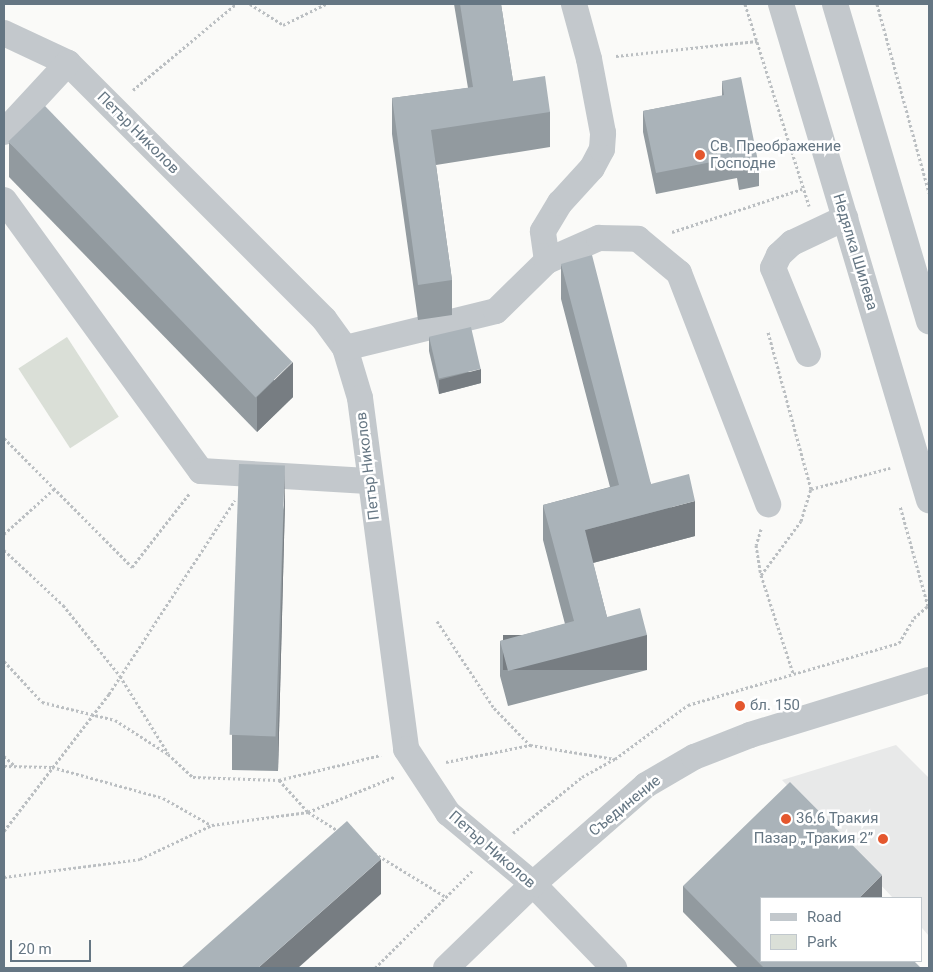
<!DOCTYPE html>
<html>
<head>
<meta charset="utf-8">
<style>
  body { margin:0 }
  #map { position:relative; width:933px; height:972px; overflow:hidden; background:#fafaf8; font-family:Roboto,sans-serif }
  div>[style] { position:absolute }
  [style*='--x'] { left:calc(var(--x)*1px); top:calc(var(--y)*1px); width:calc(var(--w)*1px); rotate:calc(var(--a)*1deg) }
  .built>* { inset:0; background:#e8e9e9 }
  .green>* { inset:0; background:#dadfd7; transform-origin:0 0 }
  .path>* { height:3px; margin-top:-1.5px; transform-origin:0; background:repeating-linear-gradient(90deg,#bbbfc2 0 2.5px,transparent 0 5px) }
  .minor>* { height:26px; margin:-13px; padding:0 13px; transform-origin:13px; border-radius:13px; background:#c3c8cc }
  .wall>* { inset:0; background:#929a9f }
  .shaded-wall>* { inset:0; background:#777d82; transform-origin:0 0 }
  .building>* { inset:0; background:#aab3b9; transform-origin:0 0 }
  .dots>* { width:14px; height:14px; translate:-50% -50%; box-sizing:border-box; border:2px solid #fff; border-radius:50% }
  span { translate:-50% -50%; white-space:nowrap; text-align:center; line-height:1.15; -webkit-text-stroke:5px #fff; paint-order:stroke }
  .street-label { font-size:15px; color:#657683 }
  .poi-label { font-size:15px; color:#657683 }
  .left { translate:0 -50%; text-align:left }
  .right { translate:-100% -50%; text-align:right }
  .frame { position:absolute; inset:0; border:5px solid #657683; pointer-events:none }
  .legend { position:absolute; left:760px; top:897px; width:162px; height:65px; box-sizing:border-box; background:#fff; border:1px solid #c1c8cd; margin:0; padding:6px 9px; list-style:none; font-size:15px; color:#657683 }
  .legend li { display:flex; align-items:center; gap:10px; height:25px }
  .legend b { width:25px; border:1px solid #c1c8cd }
  .scale { position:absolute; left:10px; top:940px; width:81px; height:22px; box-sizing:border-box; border:2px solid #657683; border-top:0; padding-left:6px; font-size:15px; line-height:18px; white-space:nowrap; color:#657683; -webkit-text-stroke:4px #fff; paint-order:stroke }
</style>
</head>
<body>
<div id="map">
  <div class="built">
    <i style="clip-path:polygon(896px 745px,929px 778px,929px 936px,922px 928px,922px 898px,893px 898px,782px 780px)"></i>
  </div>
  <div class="green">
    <i style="left:67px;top:337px;width:95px;height:58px;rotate:57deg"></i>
  </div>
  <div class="path">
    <i style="--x:250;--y:4;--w:39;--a:32"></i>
    <i style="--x:283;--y:25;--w:48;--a:-26"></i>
    <i style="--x:745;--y:4;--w:212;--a:72.4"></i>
    <i style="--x:877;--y:4;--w:196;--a:74.6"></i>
    <i style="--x:616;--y:56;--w:142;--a:-6.1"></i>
    <i style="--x:133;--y:90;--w:134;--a:-39.9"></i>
    <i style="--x:672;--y:232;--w:137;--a:-18.3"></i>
    <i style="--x:4;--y:438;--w:182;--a:45.2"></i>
    <i style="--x:132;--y:567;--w:93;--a:-52"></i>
    <i style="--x:811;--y:489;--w:82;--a:-14.9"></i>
    <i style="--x:761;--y:529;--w:17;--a:107"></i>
    <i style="--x:756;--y:545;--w:30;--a:81"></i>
    <i style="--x:761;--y:575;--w:103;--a:71.9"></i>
    <i style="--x:4;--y:534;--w:67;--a:-42"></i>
    <i style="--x:4;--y:550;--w:81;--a:43"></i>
    <i style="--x:63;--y:605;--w:91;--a:51.2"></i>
    <i style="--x:120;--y:676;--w:91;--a:58.1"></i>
    <i style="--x:761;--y:575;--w:67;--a:-53.5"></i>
    <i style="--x:801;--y:521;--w:34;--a:-73"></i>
    <i style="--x:811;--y:489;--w:163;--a:-105.3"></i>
    <i style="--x:437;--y:621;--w:104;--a:56.8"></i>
    <i style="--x:494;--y:708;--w:52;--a:45.8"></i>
    <i style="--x:530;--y:745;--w:86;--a:9.4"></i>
    <i style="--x:4;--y:661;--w:56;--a:47.2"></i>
    <i style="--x:42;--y:702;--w:75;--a:13.9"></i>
    <i style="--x:115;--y:720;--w:63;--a:32.7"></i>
    <i style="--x:168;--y:754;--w:34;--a:43"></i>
    <i style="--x:193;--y:777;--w:86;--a:2"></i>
    <i style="--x:279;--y:780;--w:105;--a:-13.8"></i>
    <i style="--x:4;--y:756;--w:15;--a:42"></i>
    <i style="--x:446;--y:762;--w:86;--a:-11.4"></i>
    <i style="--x:4;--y:766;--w:48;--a:1.2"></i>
    <i style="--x:52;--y:767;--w:115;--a:15.6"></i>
    <i style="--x:163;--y:798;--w:55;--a:29.4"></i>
    <i style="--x:279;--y:780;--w:43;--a:47.8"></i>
    <i style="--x:308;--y:812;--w:36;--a:32"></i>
    <i style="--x:4;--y:831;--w:173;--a:-52.5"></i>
    <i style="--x:109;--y:694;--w:231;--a:-57"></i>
    <i style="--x:513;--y:833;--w:89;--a:-39.1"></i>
    <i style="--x:582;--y:777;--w:38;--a:-29"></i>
    <i style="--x:615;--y:759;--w:91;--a:-36.5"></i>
    <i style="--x:688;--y:705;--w:220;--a:-16.4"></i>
    <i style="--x:899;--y:643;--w:29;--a:-59"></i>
    <i style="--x:914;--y:618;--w:18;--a:-41"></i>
    <i style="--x:928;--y:606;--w:104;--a:-105.6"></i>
    <i style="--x:374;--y:853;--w:84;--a:31.4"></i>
    <i style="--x:4;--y:877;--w:137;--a:-7.5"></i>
    <i style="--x:140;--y:859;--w:80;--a:-25.3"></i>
    <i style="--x:212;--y:825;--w:97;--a:-7.7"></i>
    <i style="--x:308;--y:812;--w:93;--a:-22.1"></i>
    <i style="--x:375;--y:968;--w:139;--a:-45"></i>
  </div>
  <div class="minor">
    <i style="--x:781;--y:4;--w:518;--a:73.39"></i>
    <i style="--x:835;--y:4;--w:331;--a:73.5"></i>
    <i style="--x:4;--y:33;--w:71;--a:25.1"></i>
    <i style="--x:68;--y:63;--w:362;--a:45"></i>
    <i style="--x:324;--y:319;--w:36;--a:54"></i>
    <i style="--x:345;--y:348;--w:52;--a:73.3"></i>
    <i style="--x:360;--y:398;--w:354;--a:82.5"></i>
    <i style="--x:406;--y:749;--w:77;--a:56.7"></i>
    <i style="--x:448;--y:813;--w:111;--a:39.9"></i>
    <i style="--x:533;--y:884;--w:117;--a:46"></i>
    <i style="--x:4;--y:132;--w:94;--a:-47.2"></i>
    <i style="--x:4;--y:200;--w:335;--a:54"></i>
    <i style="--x:201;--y:471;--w:167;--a:3.4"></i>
    <i style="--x:547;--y:261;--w:30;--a:-98"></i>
    <i style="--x:543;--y:231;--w:33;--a:-59"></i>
    <i style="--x:560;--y:203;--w:47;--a:-47.6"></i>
    <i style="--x:592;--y:168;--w:21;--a:-62"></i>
    <i style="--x:602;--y:149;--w:16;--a:-86"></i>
    <i style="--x:603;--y:133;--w:75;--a:-100.7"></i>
    <i style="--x:589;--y:59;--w:57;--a:-105.3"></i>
    <i style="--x:345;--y:348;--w:155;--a:-13.8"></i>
    <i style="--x:496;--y:311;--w:71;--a:-44.4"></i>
    <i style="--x:547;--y:261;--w:57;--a:-23.9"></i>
    <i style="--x:599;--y:238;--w:39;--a:1"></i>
    <i style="--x:638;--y:239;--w:53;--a:39.7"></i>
    <i style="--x:679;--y:273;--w:248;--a:68.9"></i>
    <i style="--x:808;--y:354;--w:93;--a:-112.1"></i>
    <i style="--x:773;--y:268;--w:14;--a:-65"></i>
    <i style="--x:779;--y:255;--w:18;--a:-43"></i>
    <i style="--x:792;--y:243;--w:59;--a:-25.3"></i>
    <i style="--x:446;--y:968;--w:121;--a:-44"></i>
    <i style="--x:533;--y:884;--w:150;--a:-41.2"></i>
    <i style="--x:646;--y:785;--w:56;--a:-30.3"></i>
    <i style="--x:694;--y:757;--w:60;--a:-21.4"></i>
    <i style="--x:750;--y:735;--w:187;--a:-17.1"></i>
  </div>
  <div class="wall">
    <i style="clip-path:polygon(454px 4px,501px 4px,513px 81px,550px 112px,550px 147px,436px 165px,452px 280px,452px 315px,418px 320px,392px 134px,392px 98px,468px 88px)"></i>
    <i style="clip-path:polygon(722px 81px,759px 166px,759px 186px,739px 190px,737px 178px,656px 194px,643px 132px,643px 111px,722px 96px)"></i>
    <i style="clip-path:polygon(9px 142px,293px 397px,257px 432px,9px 177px)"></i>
    <i style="clip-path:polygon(561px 264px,651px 484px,695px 536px,593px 563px,607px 617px,647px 670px,508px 706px,500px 676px,500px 641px,565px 624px,543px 540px,543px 505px,610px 487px,561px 299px)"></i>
    <i style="clip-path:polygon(429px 337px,481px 383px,439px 394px,429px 351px)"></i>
    <i style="clip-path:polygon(285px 501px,278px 771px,232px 770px,232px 735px)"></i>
    <i style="clip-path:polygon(683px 886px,882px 898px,762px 898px,921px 968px,738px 968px,683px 912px)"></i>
  </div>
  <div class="shaded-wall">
    <i style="clip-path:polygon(293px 362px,293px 397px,257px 432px,257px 397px)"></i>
    <i style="clip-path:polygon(481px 369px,481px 383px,439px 394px,439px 380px)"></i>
    <i style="clip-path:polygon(285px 466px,285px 501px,278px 771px,278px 736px)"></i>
    <i style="clip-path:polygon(695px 501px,695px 536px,585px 565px,585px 530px)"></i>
    <i style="left:647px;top:635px;width:35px;height:144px;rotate:90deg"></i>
    <i style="clip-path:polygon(381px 859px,381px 894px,298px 968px,258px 968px)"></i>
    <i style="clip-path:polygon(882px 875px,882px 898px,859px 898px)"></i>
  </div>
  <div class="building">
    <i style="clip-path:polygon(460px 4px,501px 4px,513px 81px,545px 76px,550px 112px,431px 130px,452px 280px,418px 285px,392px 98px,473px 87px)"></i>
    <i style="clip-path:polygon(741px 77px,759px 166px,739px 170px,737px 157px,656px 173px,643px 111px,724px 95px,722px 81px)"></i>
    <i style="left:45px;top:106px;width:356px;height:51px;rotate:46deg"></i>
    <i style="clip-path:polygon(592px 255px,651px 484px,689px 474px,695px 501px,585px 530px,607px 617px,640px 608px,647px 635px,508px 671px,500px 641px,574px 621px,543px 505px,619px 485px,561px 264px)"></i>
    <i style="left:471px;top:327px;width:43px;height:43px;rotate:77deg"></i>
    <i style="left:239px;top:464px;width:46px;height:271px;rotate:2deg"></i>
    <i style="clip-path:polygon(790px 782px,882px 875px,859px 898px,762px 898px,762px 961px,914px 961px,921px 968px,764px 968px,683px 886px)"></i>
    <i style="clip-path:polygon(347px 821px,381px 859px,258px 968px,181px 968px)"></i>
  </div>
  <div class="dots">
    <i style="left:700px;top:155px;background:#e4572e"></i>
    <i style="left:740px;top:706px;background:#e4572e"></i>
    <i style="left:786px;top:819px;background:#e4572e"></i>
    <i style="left:883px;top:839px;background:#e4572e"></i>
  </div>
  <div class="street-label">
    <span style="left:138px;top:133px;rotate:45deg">Петър Николов</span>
    <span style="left:855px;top:252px;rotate:73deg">Недялка Шилева</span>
    <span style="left:368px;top:466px;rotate:-97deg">Петър Николов</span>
    <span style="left:625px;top:806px;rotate:-39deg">Съединение</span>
    <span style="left:492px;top:850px;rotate:41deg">Петър Николов</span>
  </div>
  <div class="poi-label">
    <span class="left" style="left:710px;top:155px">Св. Преображение<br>Господне</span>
    <span class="left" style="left:750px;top:706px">бл. 150</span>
    <span class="left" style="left:796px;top:819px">36.6 Тракия</span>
    <span class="right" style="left:873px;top:839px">Пазар „Тракия 2”</span>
  </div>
  <div class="frame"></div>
  <ul class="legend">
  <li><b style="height:6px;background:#c3c8cc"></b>Road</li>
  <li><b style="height:14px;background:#dadfd7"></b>Park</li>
  </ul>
  <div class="scale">20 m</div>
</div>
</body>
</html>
